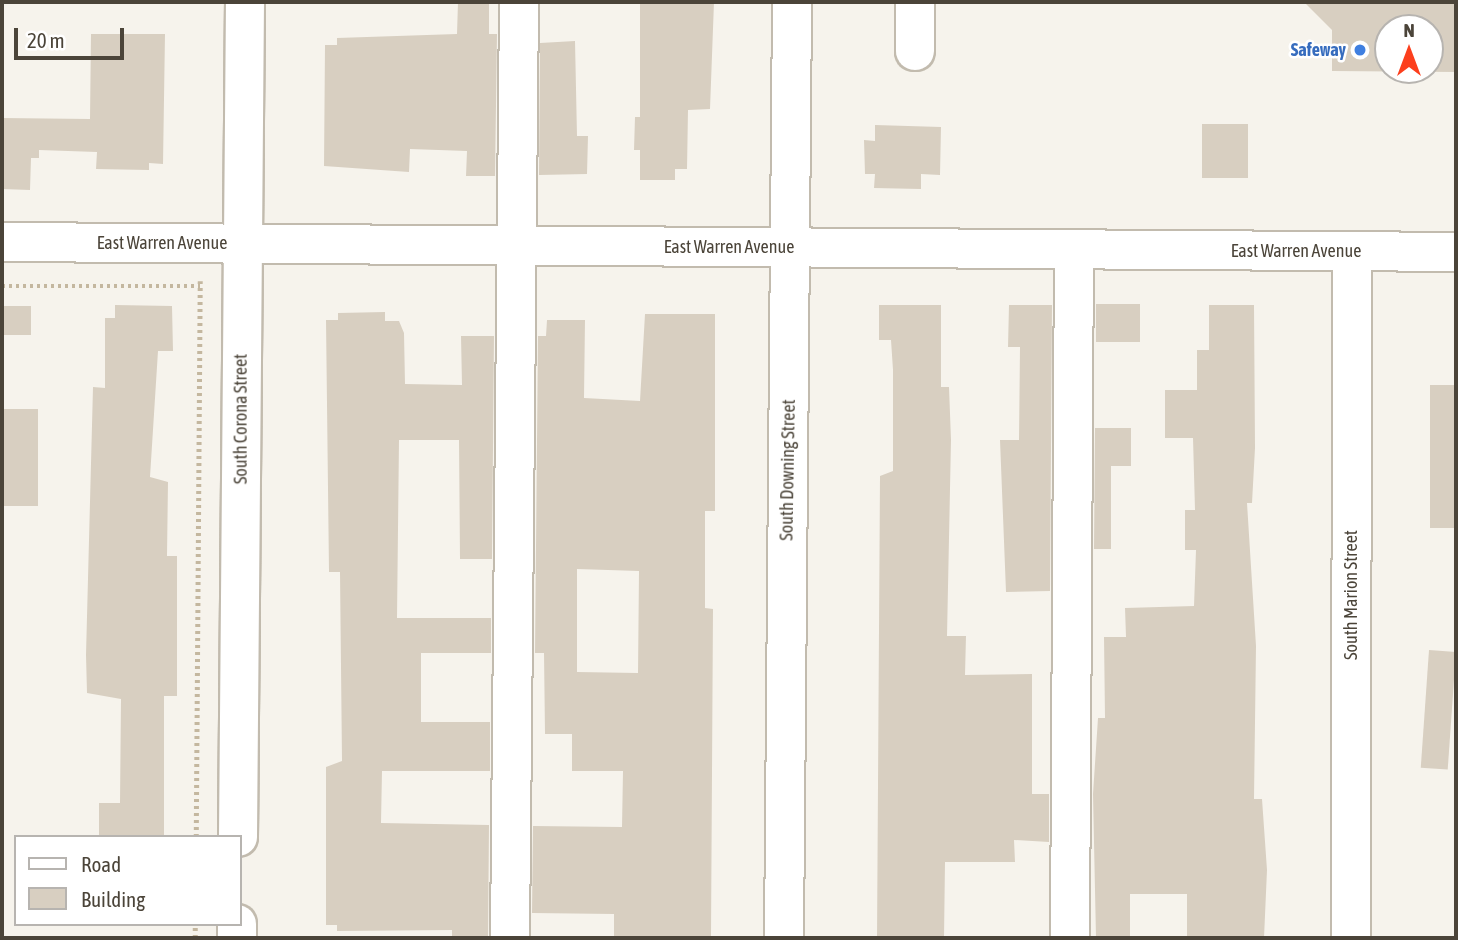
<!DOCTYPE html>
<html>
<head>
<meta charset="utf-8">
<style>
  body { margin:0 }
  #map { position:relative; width:1458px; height:940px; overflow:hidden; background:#f6f3ec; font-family:"Asap Condensed",sans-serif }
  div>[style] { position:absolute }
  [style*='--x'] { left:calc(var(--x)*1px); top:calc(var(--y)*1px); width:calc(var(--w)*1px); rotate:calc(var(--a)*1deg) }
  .building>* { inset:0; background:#d8cfc1; transform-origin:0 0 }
  .path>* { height:4.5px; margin-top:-2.25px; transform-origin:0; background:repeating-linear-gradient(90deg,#c4b79f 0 3.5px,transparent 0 7px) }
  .roads { filter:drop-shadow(2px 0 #c2bbae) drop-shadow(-2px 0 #c2bbae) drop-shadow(0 2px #c2bbae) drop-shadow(0 -2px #c2bbae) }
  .minor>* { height:38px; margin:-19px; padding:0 19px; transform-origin:19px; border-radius:19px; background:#fff }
  .dots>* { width:19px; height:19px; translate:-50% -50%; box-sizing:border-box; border:4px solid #fff; border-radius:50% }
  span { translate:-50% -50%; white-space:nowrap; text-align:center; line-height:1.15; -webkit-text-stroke:5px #fff; paint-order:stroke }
  .shop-label { font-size:18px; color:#366cbe; font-weight:700 }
  .right { translate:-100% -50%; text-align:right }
  .street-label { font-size:18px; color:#4b4439 }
  .frame { position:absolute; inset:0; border:4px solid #4b4439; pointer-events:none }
  .legend { position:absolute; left:14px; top:835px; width:228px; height:91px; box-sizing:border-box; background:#fff; border:2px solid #b7b4b0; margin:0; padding:9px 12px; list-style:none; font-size:21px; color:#4b4439 }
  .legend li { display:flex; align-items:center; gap:14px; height:35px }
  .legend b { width:35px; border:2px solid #b7b4b0 }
  .north { position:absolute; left:1374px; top:14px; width:70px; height:70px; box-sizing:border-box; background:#fff; border:2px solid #b7b4b0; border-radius:50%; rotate:0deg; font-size:19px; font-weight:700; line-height:28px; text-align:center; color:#4b4439 }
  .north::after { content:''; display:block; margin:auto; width:24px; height:32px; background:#fc3f1d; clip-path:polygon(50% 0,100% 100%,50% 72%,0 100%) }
  .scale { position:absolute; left:14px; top:28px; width:110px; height:32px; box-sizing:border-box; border:4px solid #4b4439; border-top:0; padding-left:9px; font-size:21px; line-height:24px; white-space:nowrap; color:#4b4439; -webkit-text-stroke:5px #fff; paint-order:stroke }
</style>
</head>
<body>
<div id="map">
  <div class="building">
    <i style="clip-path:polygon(458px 2px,489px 2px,489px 34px,497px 34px,495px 176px,466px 176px,467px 151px,410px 149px,409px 172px,324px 166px,325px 45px,337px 45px,337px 38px,457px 34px)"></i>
    <i style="clip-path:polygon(640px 2px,714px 2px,710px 109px,688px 110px,687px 169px,675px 169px,675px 180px,640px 180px,640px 150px,634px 150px,635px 117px,640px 117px)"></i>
    <i style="clip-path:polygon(evenodd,1304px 2px,1456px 2px,1456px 72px,1332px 71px,1332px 30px,1304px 2px,1388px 28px,1430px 28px,1430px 70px,1388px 70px,1388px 28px)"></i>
    <i style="clip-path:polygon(91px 34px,165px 34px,163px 164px,149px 163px,149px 170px,96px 169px,97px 152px,39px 150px,39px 158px,31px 158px,30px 190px,2px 189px,2px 118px,90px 119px)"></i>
    <i style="clip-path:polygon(575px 41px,577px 136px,588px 136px,587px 174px,539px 175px,540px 43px)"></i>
    <i style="left:1202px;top:124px;width:46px;height:54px"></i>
    <i style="clip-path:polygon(875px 125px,941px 127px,940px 175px,921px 174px,921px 189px,874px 188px,875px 174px,865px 174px,864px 140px,875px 141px)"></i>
    <i style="left:1140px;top:304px;width:38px;height:44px;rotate:90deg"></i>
    <i style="clip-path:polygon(115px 305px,172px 306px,173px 351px,158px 351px,150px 477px,168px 482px,167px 556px,177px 556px,177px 696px,164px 696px,164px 837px,99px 837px,99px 803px,120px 803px,121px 699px,87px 693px,86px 655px,93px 387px,105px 388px,105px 318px,115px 318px)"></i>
    <i style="clip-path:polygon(879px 305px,941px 305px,941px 387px,949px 387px,951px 440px,947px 636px,966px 636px,965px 675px,1032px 674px,1032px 794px,1049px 794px,1049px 842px,1014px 840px,1015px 862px,945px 862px,944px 938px,877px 938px,880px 476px,893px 471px,893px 370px,891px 340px,879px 340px)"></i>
    <i style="clip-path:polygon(1009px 305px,1052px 305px,1050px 591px,1006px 592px,1000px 440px,1019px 440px,1020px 347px,1008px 347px)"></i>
    <i style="clip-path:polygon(1209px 305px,1254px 305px,1255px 448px,1252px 503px,1247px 503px,1256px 646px,1254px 799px,1262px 799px,1267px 870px,1264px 938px,1187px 938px,1187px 894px,1130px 894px,1130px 938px,1096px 938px,1093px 794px,1098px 718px,1105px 718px,1104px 637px,1126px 637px,1125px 608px,1194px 606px,1196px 550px,1185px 550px,1185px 510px,1195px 510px,1193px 438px,1165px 438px,1165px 390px,1197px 390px,1197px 350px,1209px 350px)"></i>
    <i style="left:2px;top:306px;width:29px;height:29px"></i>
    <i style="clip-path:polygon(385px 312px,385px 321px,399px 321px,404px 333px,405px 384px,462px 385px,461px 336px,494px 336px,492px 559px,460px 559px,459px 440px,399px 440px,397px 618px,491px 618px,491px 653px,421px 653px,421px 722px,490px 722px,490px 771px,382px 771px,381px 823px,489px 825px,488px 938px,452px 938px,452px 930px,337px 931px,337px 925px,326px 925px,326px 767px,342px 761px,340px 572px,329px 572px,326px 320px,338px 320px,338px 313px)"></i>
    <i style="clip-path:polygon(evenodd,645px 314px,715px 314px,715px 511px,705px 511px,705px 608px,713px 609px,711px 938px,614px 938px,614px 914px,532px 913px,533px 826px,622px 827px,623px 771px,572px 771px,572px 734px,545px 734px,544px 653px,535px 653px,538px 336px,546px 336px,547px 320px,585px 320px,584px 398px,640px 401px,645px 314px,577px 569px,639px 571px,638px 673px,577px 672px,577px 569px)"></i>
    <i style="left:1430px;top:385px;width:26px;height:143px"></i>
    <i style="left:2px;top:409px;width:36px;height:97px"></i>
    <i style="clip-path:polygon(1095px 428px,1131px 428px,1131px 466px,1111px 466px,1111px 549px,1094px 549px)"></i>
    <i style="left:1429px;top:650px;width:27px;height:118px;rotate:4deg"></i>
  </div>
  <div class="path">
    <i style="--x:2;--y:286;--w:198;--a:0"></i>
    <i style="--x:196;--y:837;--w:556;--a:-89.59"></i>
    <i style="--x:195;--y:938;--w:14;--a:-90"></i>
  </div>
  <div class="roads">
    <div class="minor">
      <i style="--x:915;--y:51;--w:49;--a:-90"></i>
      <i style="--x:2;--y:242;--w:1454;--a:0.39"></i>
      <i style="--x:238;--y:837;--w:835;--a:-89.52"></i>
      <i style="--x:237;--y:938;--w:14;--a:-90"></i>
      <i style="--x:510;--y:938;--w:936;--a:-89.45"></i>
      <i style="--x:784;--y:938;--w:936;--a:-89.51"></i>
      <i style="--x:1070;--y:938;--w:689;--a:-89.67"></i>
      <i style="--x:1351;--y:938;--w:687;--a:-89.92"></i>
    </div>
  </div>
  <div class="dots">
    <i style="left:1360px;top:50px;background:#3f7fe0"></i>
  </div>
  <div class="shop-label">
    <span class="right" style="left:1346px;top:50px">Safeway</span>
  </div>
  <div class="street-label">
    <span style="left:162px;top:243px">East Warren Avenue</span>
    <span style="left:729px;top:247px">East Warren Avenue</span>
    <span style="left:1296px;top:251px">East Warren Avenue</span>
    <span style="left:241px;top:419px;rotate:-90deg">South Corona Street</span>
    <span style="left:788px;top:470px;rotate:-89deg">South Downing Street</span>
    <span style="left:1351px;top:595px;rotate:-90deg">South Marion Street</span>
  </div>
  <div class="frame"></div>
  <ul class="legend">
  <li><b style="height:9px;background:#fff"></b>Road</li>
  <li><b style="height:19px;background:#d8cfc1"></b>Building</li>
  </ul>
  <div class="north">N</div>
  <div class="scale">20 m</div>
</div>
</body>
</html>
